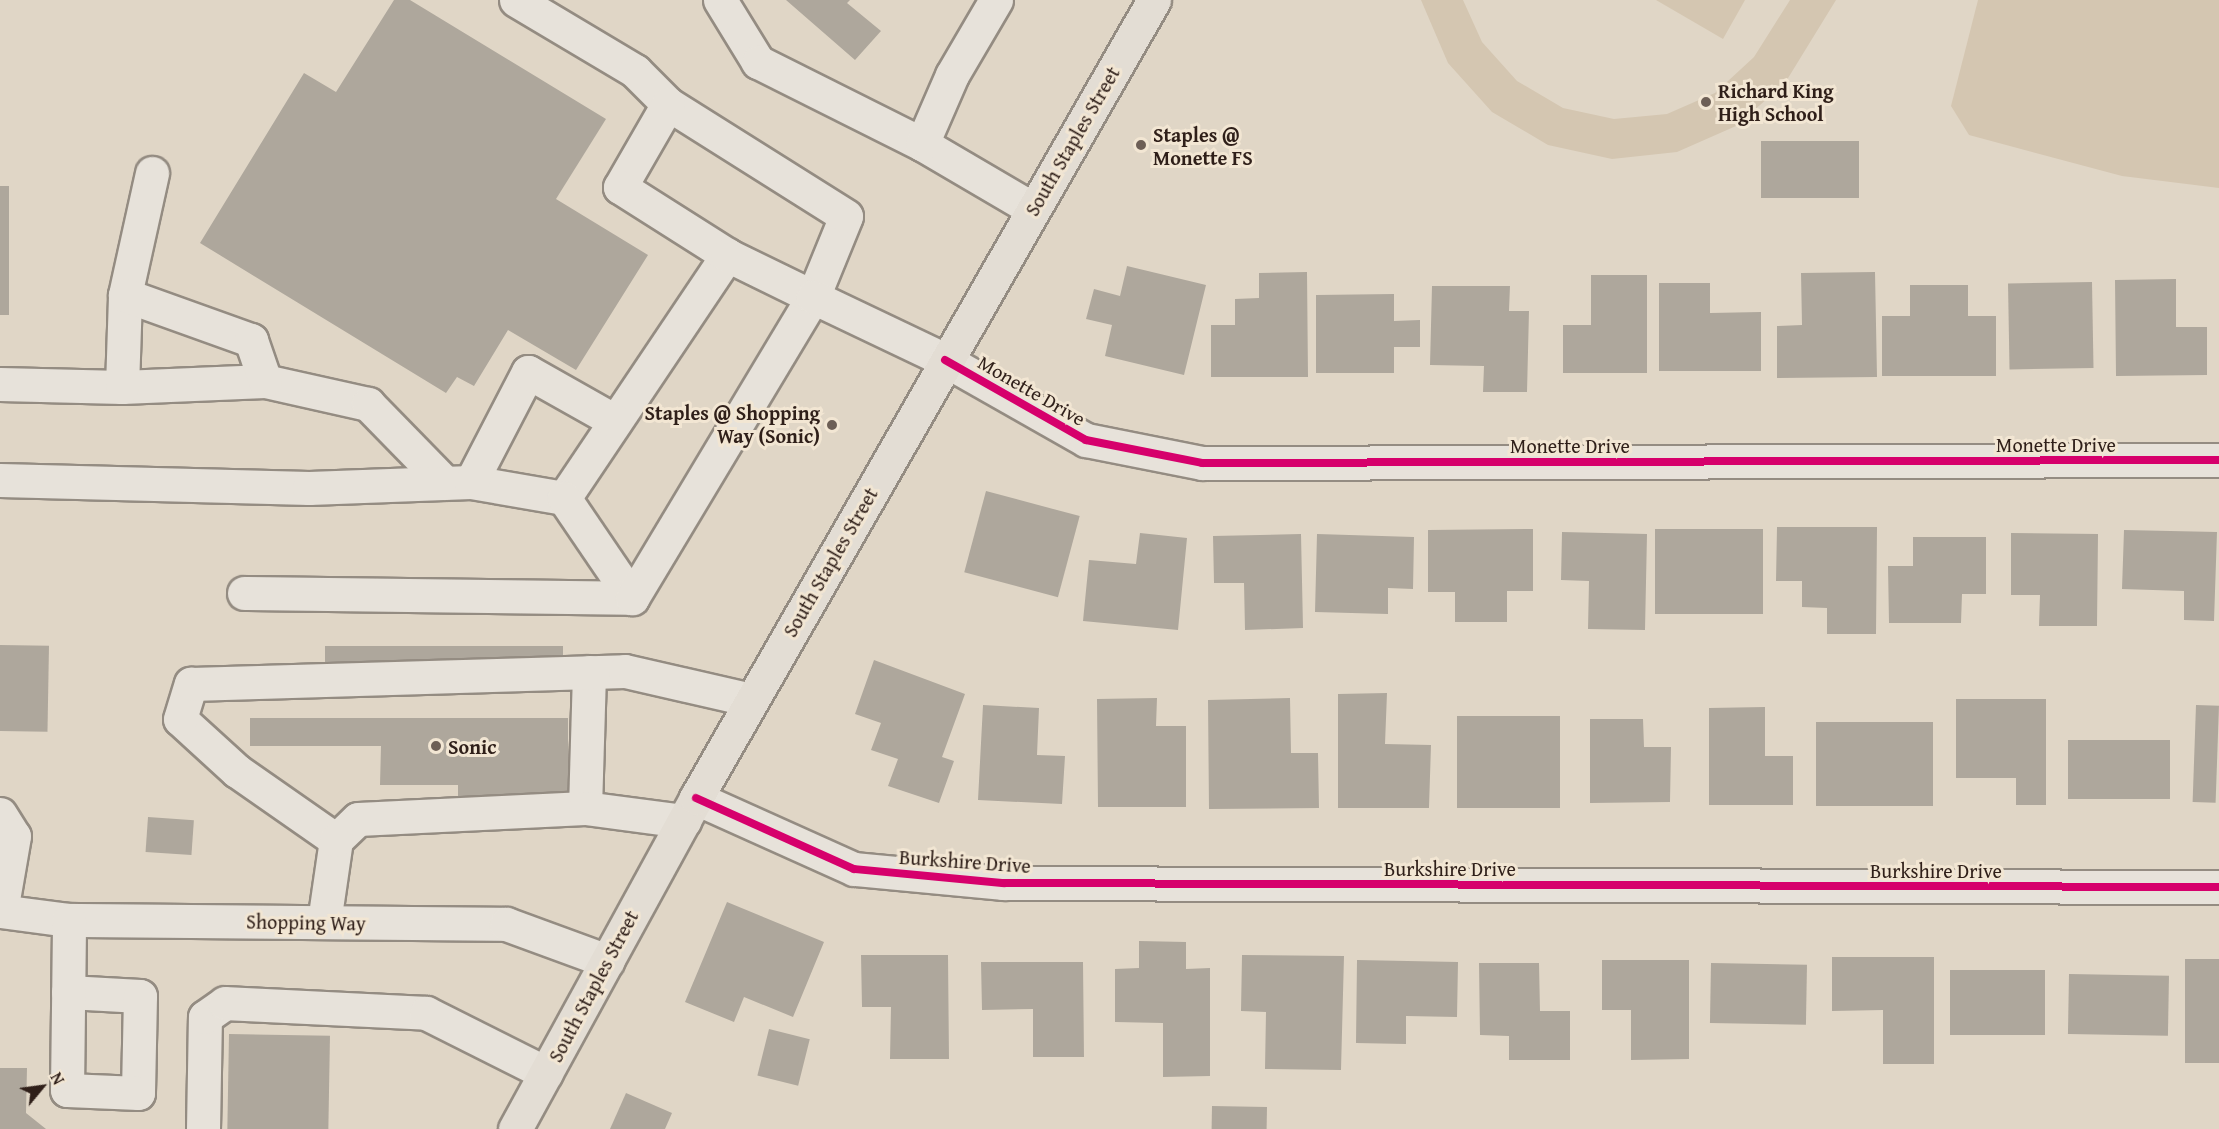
<!DOCTYPE html>
<html>
<head>
<meta charset="utf-8">
<style>
  body { margin:0 }
  #map { position:relative; width:2219px; height:1129px; overflow:hidden; background:#e0d6c6; font-family:"Gentium Book Plus",serif }
  div>[style] { position:absolute }
  [style*='--x'] { left:calc(var(--x)*1px); top:calc(var(--y)*1px); width:calc(var(--w)*1px); rotate:calc(var(--a)*1deg) }
  .green>* { inset:0; background:#d4c6b1 }
  .building>* { inset:0; background:#aea79c; transform-origin:0 0 }
  .roads { filter:drop-shadow(2px 0 #948c82) drop-shadow(-2px 0 #948c82) drop-shadow(0 2px #948c82) drop-shadow(0 -2px #948c82) }
  .minor>* { height:33px; margin:-16.5px; padding:0 16.5px; transform-origin:16.5px; border-radius:16.5px; background:#e7e2da }
  .major>* { height:33px; margin:-16.5px; padding:0 16.5px; transform-origin:16.5px; border-radius:16.5px; background:#e3ddd4 }
  .cycleway>* { height:8px; margin:-4px; padding:0 4px; transform-origin:4px; border-radius:4px; background:#d6006c }
  .dots>* { width:16px; height:16px; translate:-50% -50%; box-sizing:border-box; border:3px solid #f2e6d3; border-radius:50% }
  span { translate:-50% -50%; white-space:nowrap; text-align:center; line-height:1.15; -webkit-text-stroke:6px #f2e6d3; paint-order:stroke }
  .poi-label { font-size:20px; color:#2f1f19; font-weight:700 }
  .left { translate:0 -50%; text-align:left }
  .right { translate:-100% -50%; text-align:right }
  .street-label { font-size:20px; color:#2f1f19 }
  .north { position:absolute; left:12px; top:1057px; width:60px; height:60px; -webkit-text-stroke:4px #f2e6d3; paint-order:stroke; rotate:61deg; font-size:16px; font-weight:700; line-height:24px; text-align:center; color:#2f1f19 }
  .north::after { content:''; display:block; margin:auto; width:21px; height:27px; background:#2f1f19; clip-path:polygon(50% 0,100% 100%,50% 72%,0 100%) }
</style>
</head>
<body>
<div id="map">
  <div class="green">
    <i style="clip-path:polygon(1421px 0,1463px 0,1482px 42px,1517px 81px,1563px 108px,1614px 119px,1667px 114px,1715px 93px,1754px 57px,1790px 0,1836px 0,1785px 83px,1736px 126px,1677px 152px,1612px 159px,1548px 145px,1492px 112px,1448px 63px)"></i>
    <i style="clip-path:polygon(1656px 0,1745px 0,1723px 39px)"></i>
    <i style="clip-path:polygon(1978px 0,2219px 0,2219px 188px,2122px 176px,1969px 135px,1951px 106px)"></i>
  </div>
  <div class="building">
    <i style="clip-path:polygon(394px 0,410px 0,606px 119px,556px 199px,648px 255px,576px 370px,508px 330px,474px 386px,457px 377px,446px 393px,200px 243px,304px 73px,336px 92px)"></i>
    <i style="clip-path:polygon(786px 0,850px 0,847px 3px,881px 31px,855px 60px)"></i>
    <i style="left:1761px;top:141px;width:98px;height:57px"></i>
    <i style="left:0;top:186px;width:9px;height:129px"></i>
    <i style="clip-path:polygon(1127px 266px,1206px 285px,1184px 375px,1105px 356px,1112px 325px,1086px 319px,1094px 289px,1120px 296px)"></i>
    <i style="clip-path:polygon(1307px 272px,1308px 377px,1211px 377px,1211px 325px,1235px 325px,1235px 299px,1259px 298px,1259px 273px)"></i>
    <i style="clip-path:polygon(1875px 272px,1877px 377px,1777px 378px,1777px 326px,1802px 325px,1801px 273px)"></i>
    <i style="clip-path:polygon(1591px 275px,1647px 275px,1647px 373px,1563px 373px,1563px 325px,1591px 325px)"></i>
    <i style="clip-path:polygon(2176px 279px,2176px 327px,2207px 327px,2207px 375px,2116px 376px,2115px 280px)"></i>
    <i style="left:2092px;top:282px;width:86px;height:84px;rotate:89deg"></i>
    <i style="clip-path:polygon(1659px 283px,1710px 283px,1710px 313px,1761px 312px,1761px 371px,1659px 371px)"></i>
    <i style="clip-path:polygon(1910px 285px,1968px 285px,1968px 316px,1996px 316px,1996px 376px,1882px 376px,1882px 316px,1910px 316px)"></i>
    <i style="clip-path:polygon(1432px 286px,1510px 286px,1509px 311px,1529px 311px,1527px 392px,1483px 392px,1484px 366px,1430px 365px)"></i>
    <i style="clip-path:polygon(1394px 294px,1394px 321px,1420px 320px,1420px 347px,1394px 347px,1394px 373px,1316px 373px,1316px 295px)"></i>
    <i style="left:986px;top:491px;width:97px;height:84px;rotate:15deg"></i>
    <i style="clip-path:polygon(1777px 527px,1877px 527px,1876px 634px,1827px 634px,1827px 608px,1802px 607px,1802px 581px,1776px 581px)"></i>
    <i style="clip-path:polygon(1533px 529px,1533px 591px,1507px 591px,1507px 622px,1455px 622px,1455px 592px,1428px 592px,1428px 530px)"></i>
    <i style="left:1655px;top:529px;width:108px;height:85px"></i>
    <i style="clip-path:polygon(2124px 530px,2217px 532px,2214px 621px,2184px 620px,2184px 591px,2122px 589px)"></i>
    <i style="clip-path:polygon(1562px 532px,1647px 534px,1645px 630px,1588px 629px,1589px 581px,1561px 580px)"></i>
    <i style="clip-path:polygon(1140px 533px,1187px 538px,1178px 630px,1083px 621px,1089px 560px,1136px 564px)"></i>
    <i style="clip-path:polygon(2011px 533px,2098px 534px,2097px 626px,2039px 626px,2040px 595px,2011px 595px)"></i>
    <i style="clip-path:polygon(1301px 534px,1303px 628px,1245px 630px,1244px 583px,1214px 583px,1213px 536px)"></i>
    <i style="clip-path:polygon(1317px 534px,1414px 537px,1413px 589px,1388px 588px,1388px 614px,1315px 612px)"></i>
    <i style="clip-path:polygon(1913px 537px,1986px 537px,1986px 594px,1962px 594px,1961px 623px,1889px 623px,1888px 566px,1913px 566px)"></i>
    <i style="left:0;top:645px;width:49px;height:86px;rotate:1deg"></i>
    <i style="left:325px;top:646px;width:238px;height:24px"></i>
    <i style="clip-path:polygon(874px 660px,965px 694px,942px 757px,954px 761px,939px 803px,888px 786px,898px 759px,871px 750px,881px 723px,855px 714px)"></i>
    <i style="clip-path:polygon(1387px 693px,1385px 744px,1431px 745px,1429px 808px,1338px 808px,1338px 694px)"></i>
    <i style="clip-path:polygon(1157px 698px,1156px 726px,1186px 726px,1186px 807px,1098px 807px,1097px 699px)"></i>
    <i style="clip-path:polygon(1290px 698px,1291px 753px,1318px 753px,1319px 808px,1209px 809px,1208px 700px)"></i>
    <i style="clip-path:polygon(1956px 699px,2046px 699px,2046px 805px,2016px 805px,2016px 778px,1956px 778px)"></i>
    <i style="clip-path:polygon(983px 705px,1039px 708px,1037px 755px,1065px 756px,1062px 804px,978px 800px)"></i>
    <i style="left:2196px;top:705px;width:23px;height:97px;rotate:2deg"></i>
    <i style="clip-path:polygon(1765px 707px,1765px 756px,1793px 756px,1793px 805px,1709px 805px,1709px 708px)"></i>
    <i style="left:1457px;top:716px;width:103px;height:92px"></i>
    <i style="clip-path:polygon(250px 718px,568px 718px,568px 800px,458px 800px,458px 785px,380px 785px,381px 746px,250px 746px)"></i>
    <i style="clip-path:polygon(1590px 719px,1643px 719px,1644px 747px,1671px 747px,1670px 802px,1590px 803px)"></i>
    <i style="left:1816px;top:722px;width:117px;height:84px"></i>
    <i style="left:2068px;top:740px;width:102px;height:59px"></i>
    <i style="left:148px;top:817px;width:46px;height:35px;rotate:4deg"></i>
    <i style="clip-path:polygon(727px 902px,824px 942px,793px 1017px,744px 997px,734px 1022px,685px 1002px)"></i>
    <i style="clip-path:polygon(1139px 941px,1186px 942px,1186px 969px,1210px 968px,1210px 1076px,1163px 1077px,1163px 1023px,1115px 1022px,1115px 969px,1139px 968px)"></i>
    <i style="clip-path:polygon(861px 955px,948px 955px,949px 1059px,890px 1059px,891px 1007px,862px 1007px)"></i>
    <i style="clip-path:polygon(1242px 955px,1344px 956px,1341px 1070px,1265px 1069px,1266px 1012px,1241px 1011px)"></i>
    <i style="clip-path:polygon(1832px 957px,1934px 957px,1934px 1064px,1883px 1064px,1883px 1010px,1832px 1011px)"></i>
    <i style="left:2185px;top:959px;width:34px;height:104px"></i>
    <i style="clip-path:polygon(1357px 960px,1458px 962px,1457px 1017px,1406px 1016px,1406px 1044px,1356px 1043px)"></i>
    <i style="clip-path:polygon(1602px 960px,1689px 960px,1689px 1059px,1631px 1060px,1631px 1010px,1602px 1010px)"></i>
    <i style="clip-path:polygon(981px 962px,1083px 962px,1084px 1057px,1033px 1057px,1033px 1009px,982px 1010px)"></i>
    <i style="clip-path:polygon(1479px 963px,1539px 963px,1540px 1011px,1570px 1011px,1570px 1060px,1509px 1060px,1509px 1036px,1480px 1035px)"></i>
    <i style="left:1711px;top:963px;width:96px;height:60px;rotate:1deg"></i>
    <i style="left:1950px;top:970px;width:95px;height:65px"></i>
    <i style="left:2069px;top:974px;width:100px;height:60px;rotate:1deg"></i>
    <i style="left:769px;top:1029px;width:42px;height:48px;rotate:14deg"></i>
    <i style="left:229px;top:1034px;width:101px;height:95px;rotate:1deg"></i>
    <i style="clip-path:polygon(0 1068px,27px 1068px,26px 1113px,46px 1129px,0 1129px)"></i>
    <i style="clip-path:polygon(626px 1093px,672px 1113px,665px 1129px,610px 1129px)"></i>
    <i style="left:1212px;top:1106px;width:55px;height:23px;rotate:1deg"></i>
  </div>
  <div class="roads">
    <div class="minor">
      <i style="--x:516;--y:0;--w:139;--a:30.8"></i>
      <i style="--x:635;--y:71;--w:47;--a:45"></i>
      <i style="--x:720;--y:0;--w:73;--a:58.5"></i>
      <i style="--x:758;--y:62;--w:183;--a:26.6"></i>
      <i style="--x:922;--y:144;--w:129;--a:30.4"></i>
      <i style="--x:922;--y:144;--w:75;--a:-66.5"></i>
      <i style="--x:952;--y:75;--w:87;--a:-59.6"></i>
      <i style="--x:125;--y:295;--w:125;--a:-77.5"></i>
      <i style="--x:0;--y:384;--w:122;--a:1.4"></i>
      <i style="--x:122;--y:387;--w:143;--a:-2.4"></i>
      <i style="--x:265;--y:381;--w:106;--a:12.6"></i>
      <i style="--x:368;--y:404;--w:110;--a:45.7"></i>
      <i style="--x:122;--y:387;--w:92;--a:-88.1"></i>
      <i style="--x:125;--y:295;--w:134;--a:19.7"></i>
      <i style="--x:251;--y:340;--w:43;--a:71.1"></i>
      <i style="--x:0;--y:480;--w:309;--a:1.5"></i>
      <i style="--x:309;--y:488;--w:162;--a:-2.1"></i>
      <i style="--x:471;--y:482;--w:94;--a:9.8"></i>
      <i style="--x:564;--y:498;--w:293;--a:-56.1"></i>
      <i style="--x:471;--y:482;--w:124;--a:-62.6"></i>
      <i style="--x:528;--y:372;--w:100;--a:29.4"></i>
      <i style="--x:564;--y:498;--w:121;--a:55.8"></i>
      <i style="--x:244;--y:593;--w:388;--a:0.7"></i>
      <i style="--x:632;--y:598;--w:351;--a:-59"></i>
      <i style="--x:813;--y:297;--w:87;--a:-67.8"></i>
      <i style="--x:846;--y:216;--w:210;--a:-147.8"></i>
      <i style="--x:668;--y:104;--w:96;--a:120"></i>
      <i style="--x:620;--y:187;--w:127;--a:32.4"></i>
      <i style="--x:727;--y:255;--w:96;--a:26"></i>
      <i style="--x:813;--y:297;--w:146;--a:25.5"></i>
      <i style="--x:945;--y:360;--w:162;--a:29.6"></i>
      <i style="--x:1086;--y:440;--w:118;--a:11.2"></i>
      <i style="--x:1202;--y:463;--w:1017;--a:-0.17"></i>
      <i style="--x:696;--y:798;--w:173;--a:24.2"></i>
      <i style="--x:854;--y:869;--w:150;--a:5.4"></i>
      <i style="--x:1003;--y:883;--w:1216;--a:0.19"></i>
      <i style="--x:585;--y:808;--w:136;--a:-88.3"></i>
      <i style="--x:0;--y:814;--w:26;--a:58"></i>
      <i style="--x:14;--y:836;--w:76;--a:99.8"></i>
      <i style="--x:336;--y:840;--w:121;--a:-145.1"></i>
      <i style="--x:237;--y:771;--w:77;--a:-137.6"></i>
      <i style="--x:180;--y:719;--w:37;--a:-73"></i>
      <i style="--x:191;--y:684;--w:434;--a:-1.7"></i>
      <i style="--x:625;--y:671;--w:130;--a:12.9"></i>
      <i style="--x:0;--y:911;--w:70;--a:7.4"></i>
      <i style="--x:69;--y:920;--w:437;--a:0.5"></i>
      <i style="--x:506;--y:924;--w:108;--a:20.1"></i>
      <i style="--x:324;--y:922;--w:83;--a:-81.7"></i>
      <i style="--x:336;--y:840;--w:30;--a:-44"></i>
      <i style="--x:358;--y:819;--w:227;--a:-2.8"></i>
      <i style="--x:585;--y:808;--w:100;--a:7.5"></i>
      <i style="--x:68;--y:992;--w:72;--a:3.2"></i>
      <i style="--x:140;--y:996;--w:97;--a:91.2"></i>
      <i style="--x:138;--y:1093;--w:71;--a:-177.6"></i>
      <i style="--x:67;--y:1090;--w:170;--a:-89.3"></i>
      <i style="--x:203;--y:1129;--w:112;--a:-89"></i>
      <i style="--x:205;--y:1017;--w:24;--a:-35"></i>
      <i style="--x:225;--y:1003;--w:201;--a:2.8"></i>
      <i style="--x:426;--y:1013;--w:134;--a:26.6"></i>
    </div>
    <div class="major">
      <i style="--x:515;--y:1129;--w:377;--a:-61.3"></i>
      <i style="--x:696;--y:798;--w:920;--a:-60.15"></i>
    </div>
  </div>
  <div class="cycleway">
    <i style="--x:945;--y:360;--w:162;--a:29.6"></i>
    <i style="--x:1086;--y:440;--w:118;--a:11.2"></i>
    <i style="--x:1202;--y:463;--w:1017;--a:-0.17"></i>
    <i style="--x:696;--y:798;--w:173;--a:24.2"></i>
    <i style="--x:854;--y:869;--w:150;--a:5.4"></i>
    <i style="--x:1003;--y:883;--w:1216;--a:0.19"></i>
  </div>
  <div class="dots">
    <i style="left:1706px;top:102px;background:#6d5f56"></i>
    <i style="left:1141px;top:145px;background:#6d5f56"></i>
    <i style="left:832px;top:425px;background:#6d5f56"></i>
    <i style="left:436px;top:746px;background:#6d5f56"></i>
  </div>
  <div class="poi-label">
    <span class="left" style="left:1718px;top:102px">Richard King<br>High School</span>
    <span class="left" style="left:1153px;top:146px">Staples @<br>Monette FS</span>
    <span class="right" style="left:820px;top:424px">Staples @ Shopping<br>Way (Sonic)</span>
    <span class="left" style="left:448px;top:746px">Sonic</span>
  </div>
  <div class="street-label">
    <span style="left:1072px;top:141px;rotate:-60deg">South Staples Street</span>
    <span style="left:1032px;top:390px;rotate:30deg">Monette Drive</span>
    <span style="left:2056px;top:444px">Monette Drive</span>
    <span style="left:1570px;top:445px">Monette Drive</span>
    <span style="left:830px;top:562px;rotate:-60deg">South Staples Street</span>
    <span style="left:965px;top:861px;rotate:4deg">Burkshire Drive</span>
    <span style="left:1450px;top:868px">Burkshire Drive</span>
    <span style="left:1936px;top:870px">Burkshire Drive</span>
    <span style="left:306px;top:922px;rotate:1deg">Shopping Way</span>
    <span style="left:593px;top:986px;rotate:-62deg">South Staples Street</span>
  </div>
  <div class="north">N</div>
</div>
</body>
</html>
